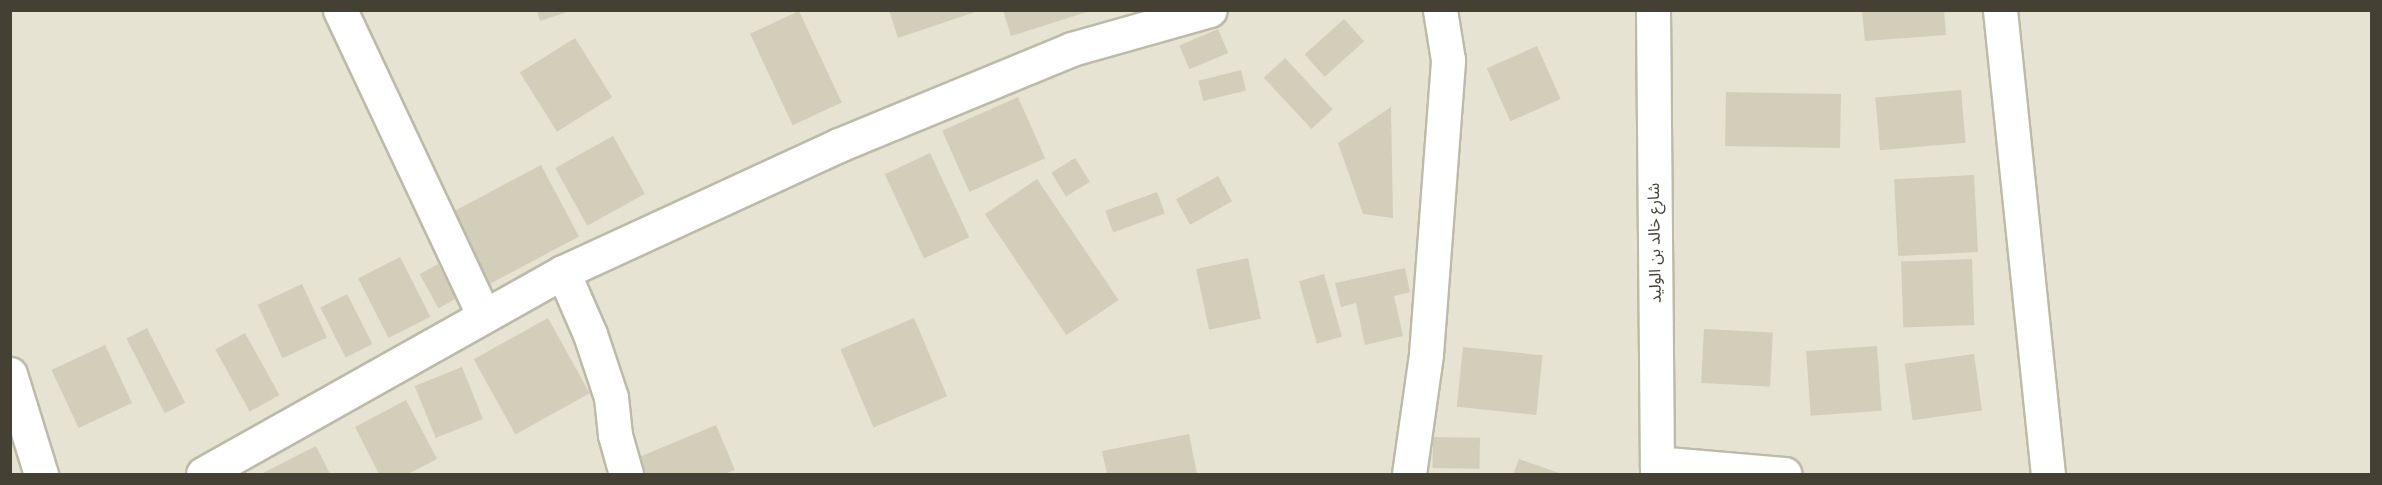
<!DOCTYPE html>
<html>
<head>
<meta charset="utf-8">
<style>
  body { margin:0 }
  #map { position:relative; width:2382px; height:485px; overflow:hidden; background:#f2f0e4; font-family:Raleway,"Noto Sans Arabic",sans-serif }
  div>[style] { position:absolute }
  [style*='--x'] { left:calc(var(--x)*1px); top:calc(var(--y)*1px); width:calc(var(--w)*1px); rotate:calc(var(--a)*1deg) }
  .residential>* { inset:0; background:#e6e3d2; transform-origin:0 0 }
  .building>* { inset:0; background:#d3ceb9; transform-origin:0 0 }
  .roads { filter:drop-shadow(2px 0 #bdbaa7) drop-shadow(-2px 0 #bdbaa7) drop-shadow(0 2px #bdbaa7) drop-shadow(0 -2px #bdbaa7) }
  .minor>* { height:33px; margin:-16.5px; padding:0 16.5px; transform-origin:16.5px; border-radius:16.5px; background:#fff }
  span { translate:-50% -50%; white-space:nowrap; text-align:center; line-height:1.15; -webkit-text-stroke:4.5px #fff; paint-order:stroke }
  .street-label { font-size:16px; color:#444034 }
  .frame { position:absolute; inset:0; border:12px solid #444034; pointer-events:none }
</style>
</head>
<body>
<div id="map">
  <div class="residential">
    <i style="left:11px;top:11px;width:2360px;height:463px"></i>
  </div>
  <div class="building">
    <i style="clip-path:polygon(537px 10px,570px 10px,570px 11px,540px 21px)"></i>
    <i style="clip-path:polygon(889px 10px,978px 10px,978px 11px,898px 38px)"></i>
    <i style="clip-path:polygon(1003px 10px,1090px 10px,1090px 11px,1011px 36px)"></i>
    <i style="clip-path:polygon(1862px 10px,1944px 10px,1946px 35px,1865px 41px)"></i>
    <i style="left:799px;top:11px;width:101px;height:54px;rotate:65deg"></i>
    <i style="left:1344px;top:19px;width:30px;height:53px;rotate:48deg"></i>
    <i style="left:1218px;top:29px;width:26px;height:42px;rotate:67deg"></i>
    <i style="left:575px;top:38px;width:70px;height:65px;rotate:58deg"></i>
    <i style="left:1537px;top:46px;width:58px;height:55px;rotate:66deg"></i>
    <i style="left:1285px;top:58px;width:70px;height:29px;rotate:47deg"></i>
    <i style="left:1241px;top:70px;width:21px;height:44px;rotate:76deg"></i>
    <i style="left:1961px;top:90px;width:53px;height:86px;rotate:85deg"></i>
    <i style="left:1726px;top:92px;width:115px;height:54px;rotate:1deg"></i>
    <i style="left:1018px;top:97px;width:67px;height:83px;rotate:66deg"></i>
    <i style="clip-path:polygon(1391px 107px,1393px 218px,1363px 214px,1338px 143px)"></i>
    <i style="left:613px;top:136px;width:66px;height:66px;rotate:61deg"></i>
    <i style="left:930px;top:153px;width:93px;height:50px;rotate:65deg"></i>
    <i style="left:1075px;top:158px;width:28px;height:28px;rotate:58deg"></i>
    <i style="left:541px;top:165px;width:81px;height:106px;rotate:62deg"></i>
    <i style="left:1974px;top:175px;width:77px;height:80px;rotate:87deg"></i>
    <i style="left:1218px;top:176px;width:29px;height:48px;rotate:61deg"></i>
    <i style="left:1037px;top:179px;width:146px;height:63px;rotate:56deg"></i>
    <i style="left:1157px;top:192px;width:23px;height:55px;rotate:70deg"></i>
    <i style="left:400px;top:257px;width:67px;height:47px;rotate:63deg"></i>
    <i style="left:1248px;top:258px;width:62px;height:53px;rotate:78deg"></i>
    <i style="left:1972px;top:259px;width:66px;height:71px;rotate:88deg"></i>
    <i style="left:438px;top:264px;width:39px;height:21px;rotate:61deg"></i>
    <i style="clip-path:polygon(1405px 268px,1410px 292px,1394px 296px,1403px 336px,1365px 345px,1356px 303px,1341px 307px,1335px 283px)"></i>
    <i style="left:1324px;top:274px;width:65px;height:26px;rotate:74deg"></i>
    <i style="left:302px;top:284px;width:59px;height:49px;rotate:65deg"></i>
    <i style="left:347px;top:294px;width:56px;height:30px;rotate:63deg"></i>
    <i style="left:548px;top:318px;width:86px;height:85px;rotate:61deg"></i>
    <i style="left:914px;top:318px;width:85px;height:80px;rotate:67deg"></i>
    <i style="left:147px;top:328px;width:84px;height:23px;rotate:63deg"></i>
    <i style="left:1704px;top:329px;width:69px;height:54px;rotate:3deg"></i>
    <i style="left:245px;top:333px;width:71px;height:34px;rotate:61deg"></i>
    <i style="left:105px;top:345px;width:64px;height:59px;rotate:65deg"></i>
    <i style="left:1877px;top:346px;width:65px;height:71px;rotate:86deg"></i>
    <i style="left:1463px;top:347px;width:80px;height:60px;rotate:6deg"></i>
    <i style="left:1974px;top:354px;width:57px;height:70px;rotate:82deg"></i>
    <i style="left:462px;top:367px;width:56px;height:51px;rotate:68deg"></i>
    <i style="clip-path:polygon(406px 400px,437px 459px,408px 474px,379px 474px,355px 427px)"></i>
    <i style="clip-path:polygon(716px 425px,735px 470px,724px 474px,638px 474px,632px 460px)"></i>
    <i style="clip-path:polygon(1189px 434px,1197px 474px,1107px 474px,1102px 451px)"></i>
    <i style="left:1433px;top:437px;width:47px;height:31px;rotate:1deg"></i>
    <i style="clip-path:polygon(316px 446px,330px 474px,261px 474px)"></i>
    <i style="clip-path:polygon(1519px 459px,1562px 474px,1513px 474px)"></i>
  </div>
  <div class="roads">
    <div class="minor">
      <i style="--x:340;--y:10;--w:336;--a:64.8"></i>
      <i style="--x:1653;--y:10;--w:464;--a:89.5"></i>
      <i style="--x:2000;--y:10;--w:466;--a:84.1"></i>
      <i style="--x:563;--y:272;--w:68;--a:66.5"></i>
      <i style="--x:590;--y:334;--w:66;--a:71.6"></i>
      <i style="--x:611;--y:397;--w:38;--a:84"></i>
      <i style="--x:615;--y:435;--w:41;--a:74.2"></i>
      <i style="--x:10;--y:374;--w:105;--a:72.8"></i>
      <i style="--x:1657;--y:463;--w:128;--a:4.9"></i>
      <i style="--x:203;--y:474;--w:413;--a:-29.3"></i>
      <i style="--x:563;--y:272;--w:304;--a:-24.7"></i>
      <i style="--x:839;--y:145;--w:252;--a:-22.4"></i>
      <i style="--x:1072;--y:49;--w:143;--a:-15.8"></i>
      <i style="--x:1409;--y:474;--w:121;--a:-81.9"></i>
      <i style="--x:1426;--y:354;--w:295;--a:-85.7"></i>
      <i style="--x:1448;--y:60;--w:51;--a:-99.1"></i>
    </div>
  </div>
  <div class="street-label">
    <span style="left:1655px;top:243px;rotate:-91deg">شارع خالد بن الوليد</span>
  </div>
  <div class="frame"></div>
</div>
</body>
</html>
